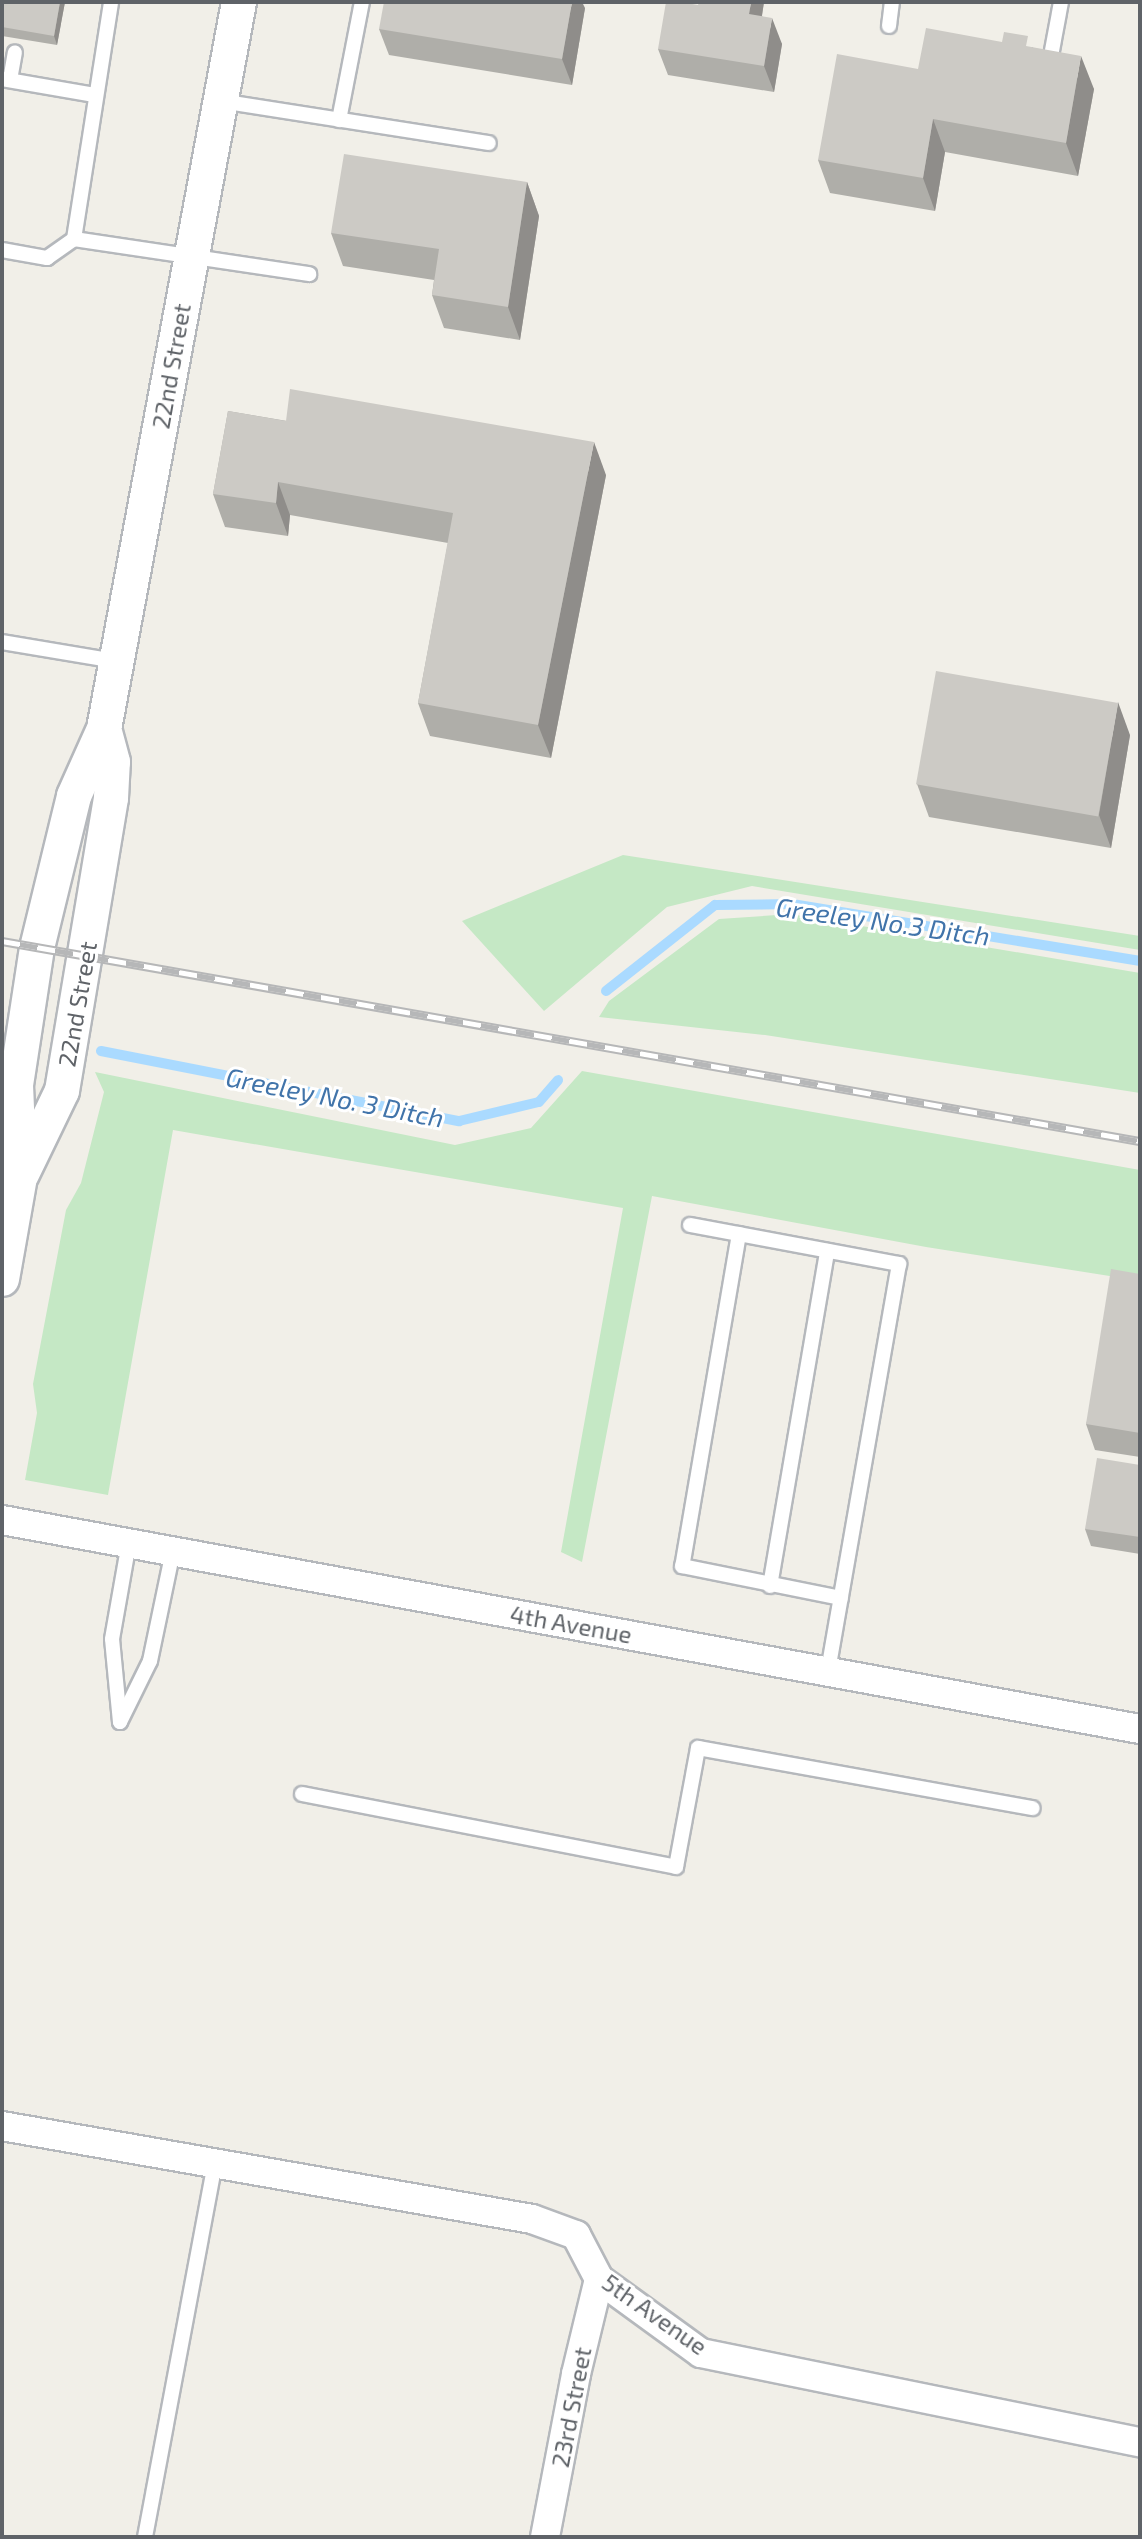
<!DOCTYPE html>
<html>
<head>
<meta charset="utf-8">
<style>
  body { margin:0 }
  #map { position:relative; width:1142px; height:2539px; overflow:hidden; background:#f1efe8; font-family:"Exo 2",sans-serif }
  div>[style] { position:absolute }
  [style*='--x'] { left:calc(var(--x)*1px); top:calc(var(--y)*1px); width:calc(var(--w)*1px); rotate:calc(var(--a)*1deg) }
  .green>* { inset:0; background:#c5e8c5 }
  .stream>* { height:10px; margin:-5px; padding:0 5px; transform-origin:5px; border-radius:5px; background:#aadaff }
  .roads { filter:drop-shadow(2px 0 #b5b8bc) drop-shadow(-2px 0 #b5b8bc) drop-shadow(0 2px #b5b8bc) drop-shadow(0 -2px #b5b8bc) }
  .service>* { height:14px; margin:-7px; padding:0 7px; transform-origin:7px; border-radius:7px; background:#fff }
  .minor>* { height:28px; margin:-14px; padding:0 14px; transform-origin:14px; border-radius:14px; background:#fff }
  .tertiary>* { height:34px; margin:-17px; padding:0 17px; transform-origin:17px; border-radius:17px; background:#fff }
  .rail>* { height:9px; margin-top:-4.5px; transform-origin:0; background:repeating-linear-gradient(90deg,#fff 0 18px,#b6b7b8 0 36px); box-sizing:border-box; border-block:2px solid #b6b7b8 }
  .wall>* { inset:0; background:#afaea9 }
  .shaded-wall>* { inset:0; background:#8f8d8a }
  .building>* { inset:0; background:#cccac5; transform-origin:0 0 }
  span { translate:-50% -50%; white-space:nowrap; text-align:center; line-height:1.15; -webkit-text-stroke:6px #fff; paint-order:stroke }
  .street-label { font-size:24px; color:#5f6368 }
  .water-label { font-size:26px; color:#4174aa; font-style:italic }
  .frame { position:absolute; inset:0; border:4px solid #5f6368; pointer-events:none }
</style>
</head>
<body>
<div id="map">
  <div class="green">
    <i style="clip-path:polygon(623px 855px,1140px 936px,1140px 950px,752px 886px,667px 907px,544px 1011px,462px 921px)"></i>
    <i style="clip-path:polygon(791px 914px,1140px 973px,1140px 1093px,765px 1035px,599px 1017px,609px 1001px,719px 919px)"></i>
    <i style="clip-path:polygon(582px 1071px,1140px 1170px,1140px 1292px,1116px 1277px,926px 1247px,652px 1196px,582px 1562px,561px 1552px,623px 1208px,173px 1130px,108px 1495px,25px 1480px,37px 1413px,33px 1384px,66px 1210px,81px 1183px,104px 1092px,95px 1072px,455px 1145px,531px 1128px)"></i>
  </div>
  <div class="stream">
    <i style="--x:606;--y:991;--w:139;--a:-38.3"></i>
    <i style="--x:715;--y:905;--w:77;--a:-0.7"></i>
    <i style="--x:792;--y:904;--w:353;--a:9.3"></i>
    <i style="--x:101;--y:1051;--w:365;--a:11.1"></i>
    <i style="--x:459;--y:1121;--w:82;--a:-13.4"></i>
    <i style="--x:539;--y:1102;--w:29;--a:-49"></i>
  </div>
  <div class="roads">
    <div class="service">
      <i style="--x:889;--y:26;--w:24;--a:-83"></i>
      <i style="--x:1051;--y:56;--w:55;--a:-79.5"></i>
      <i style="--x:2;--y:79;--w:94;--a:9.8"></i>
      <i style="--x:10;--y:80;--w:28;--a:-80"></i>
      <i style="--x:220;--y:101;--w:272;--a:8.9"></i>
      <i style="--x:339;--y:120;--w:120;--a:-79"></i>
      <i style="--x:74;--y:239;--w:240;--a:-81.1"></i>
      <i style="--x:2;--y:250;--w:46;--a:10.1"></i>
      <i style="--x:47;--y:258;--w:33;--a:-35"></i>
      <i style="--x:74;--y:239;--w:238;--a:8.5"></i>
      <i style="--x:2;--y:642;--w:116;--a:9.5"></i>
      <i style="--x:690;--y:1225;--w:213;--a:10.6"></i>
      <i style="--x:899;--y:1264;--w:414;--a:99.9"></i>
      <i style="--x:739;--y:1234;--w:337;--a:99.7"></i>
      <i style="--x:682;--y:1566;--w:162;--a:11.4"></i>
      <i style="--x:770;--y:1586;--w:340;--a:-80.3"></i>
      <i style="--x:120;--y:1722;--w:83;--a:-95.5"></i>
      <i style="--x:112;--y:1639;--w:97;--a:-80"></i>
      <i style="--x:120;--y:1722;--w:68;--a:-63.8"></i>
      <i style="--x:150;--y:1661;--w:112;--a:-78.2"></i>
      <i style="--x:302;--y:1794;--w:381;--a:11"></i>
      <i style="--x:676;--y:1867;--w:121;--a:-79.5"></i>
      <i style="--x:698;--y:1748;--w:340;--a:10.2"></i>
      <i style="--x:145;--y:2537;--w:380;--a:-79.4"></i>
    </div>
    <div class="minor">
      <i style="--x:2;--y:1520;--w:1157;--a:10.41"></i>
      <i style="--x:2;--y:2126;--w:538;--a:9.95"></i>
      <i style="--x:532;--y:2219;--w:47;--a:20"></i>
      <i style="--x:576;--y:2235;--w:50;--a:62.4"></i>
      <i style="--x:599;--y:2279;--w:126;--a:36"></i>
      <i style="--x:701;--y:2353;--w:448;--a:11.5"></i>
      <i style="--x:545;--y:2537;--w:166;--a:-79.2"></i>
      <i style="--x:576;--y:2374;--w:98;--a:-76.4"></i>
    </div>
    <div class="tertiary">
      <i style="--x:22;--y:1174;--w:92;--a:-64.3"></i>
      <i style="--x:62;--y:1091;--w:297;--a:-80.5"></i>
      <i style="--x:111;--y:798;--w:36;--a:-87"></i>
      <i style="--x:113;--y:762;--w:34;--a:-105"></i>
      <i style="--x:2;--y:1279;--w:104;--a:-80"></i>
      <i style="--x:20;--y:1177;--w:92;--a:-92.5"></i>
      <i style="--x:16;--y:1085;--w:139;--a:-81.3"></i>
      <i style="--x:37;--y:948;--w:156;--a:-76.3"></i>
      <i style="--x:74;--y:796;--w:73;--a:-65.9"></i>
      <i style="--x:104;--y:729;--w:739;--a:-79.48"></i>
    </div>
  </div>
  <div class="rail">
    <i style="--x:2;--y:941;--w:1155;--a:9.97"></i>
  </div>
  <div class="wall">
    <i style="clip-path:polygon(2px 2px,65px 2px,57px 45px,2px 36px)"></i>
    <i style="clip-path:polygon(764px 2px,762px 16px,782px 44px,774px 92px,668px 75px,658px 49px)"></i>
    <i style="clip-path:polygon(585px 8px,572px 85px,389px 55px,379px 29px)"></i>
    <i style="clip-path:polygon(1032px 47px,1094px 89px,1078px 176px,945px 152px,935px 211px,830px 193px,818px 160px,918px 69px)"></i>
    <i style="clip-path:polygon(527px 182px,539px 216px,520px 340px,444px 328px,432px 295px,434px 280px,343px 266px,331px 233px)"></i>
    <i style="clip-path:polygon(228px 411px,606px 475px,551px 758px,430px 736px,418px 703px,448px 543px,290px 515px,288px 536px,225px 527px,213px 494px)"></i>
    <i style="clip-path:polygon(1130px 735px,1111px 848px,929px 817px,917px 784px)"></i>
    <i style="clip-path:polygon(1140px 1274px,1140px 1457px,1095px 1450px,1086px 1424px)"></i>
    <i style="clip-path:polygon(1140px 1465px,1140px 1554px,1091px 1546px,1085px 1529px)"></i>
  </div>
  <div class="shaded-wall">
    <i style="clip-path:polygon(60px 2px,65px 2px,57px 45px,54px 36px)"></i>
    <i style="clip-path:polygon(572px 2px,582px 2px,585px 8px,572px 85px,562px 59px)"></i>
    <i style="clip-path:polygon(751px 2px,764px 2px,758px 40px,749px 14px)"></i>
    <i style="clip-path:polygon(772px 18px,782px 44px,774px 92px,764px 66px)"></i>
    <i style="clip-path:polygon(1081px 56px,1094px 89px,1078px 176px,1066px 143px)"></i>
    <i style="clip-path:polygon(933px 119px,945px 152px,935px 211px,923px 178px)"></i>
    <i style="clip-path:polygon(527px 182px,539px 216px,520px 340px,508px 307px)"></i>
    <i style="clip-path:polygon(594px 442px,606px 475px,551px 758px,538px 725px)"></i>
    <i style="clip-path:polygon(278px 482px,290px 515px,288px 536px,276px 503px)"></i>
    <i style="clip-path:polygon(1118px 702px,1130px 735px,1111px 848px,1099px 815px)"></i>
  </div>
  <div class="building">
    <i style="clip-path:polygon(2px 2px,60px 2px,54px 36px,2px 27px)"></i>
    <i style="clip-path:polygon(384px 2px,572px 2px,562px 59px,379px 29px)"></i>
    <i style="clip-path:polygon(666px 2px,681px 2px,698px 5px,699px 2px,751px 2px,749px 14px,772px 18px,764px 66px,658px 49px)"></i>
    <i style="clip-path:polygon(926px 28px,1002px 42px,1004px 32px,1028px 36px,1026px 46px,1081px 56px,1066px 143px,933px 119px,923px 178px,818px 160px,837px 54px,918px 69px)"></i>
    <i style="clip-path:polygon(344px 154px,527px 182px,508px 307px,432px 295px,439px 249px,331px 233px)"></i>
    <i style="clip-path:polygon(290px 389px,594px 442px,538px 725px,418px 703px,453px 513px,278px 482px,276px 503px,213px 494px,228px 411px,286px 421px)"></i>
    <i style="left:936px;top:671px;width:185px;height:115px;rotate:10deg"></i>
    <i style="clip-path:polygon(1111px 1269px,1140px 1274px,1140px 1433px,1086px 1424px)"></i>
    <i style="clip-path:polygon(1097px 1458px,1140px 1465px,1140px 1537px,1085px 1529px)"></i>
  </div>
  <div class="street-label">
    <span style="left:171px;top:366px;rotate:-80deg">22nd Street</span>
    <span style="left:77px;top:1004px;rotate:-80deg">22nd Street</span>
    <span style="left:571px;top:1624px;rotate:10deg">4th Avenue</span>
    <span style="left:655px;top:2314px;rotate:35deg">5th Avenue</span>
    <span style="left:571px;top:2407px;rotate:-79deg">23rd Street</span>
  </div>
  <div class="water-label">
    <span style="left:883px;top:921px;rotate:8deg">Greeley No.3 Ditch</span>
    <span style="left:335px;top:1097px;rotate:11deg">Greeley No. 3 Ditch</span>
  </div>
  <div class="frame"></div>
</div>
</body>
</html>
